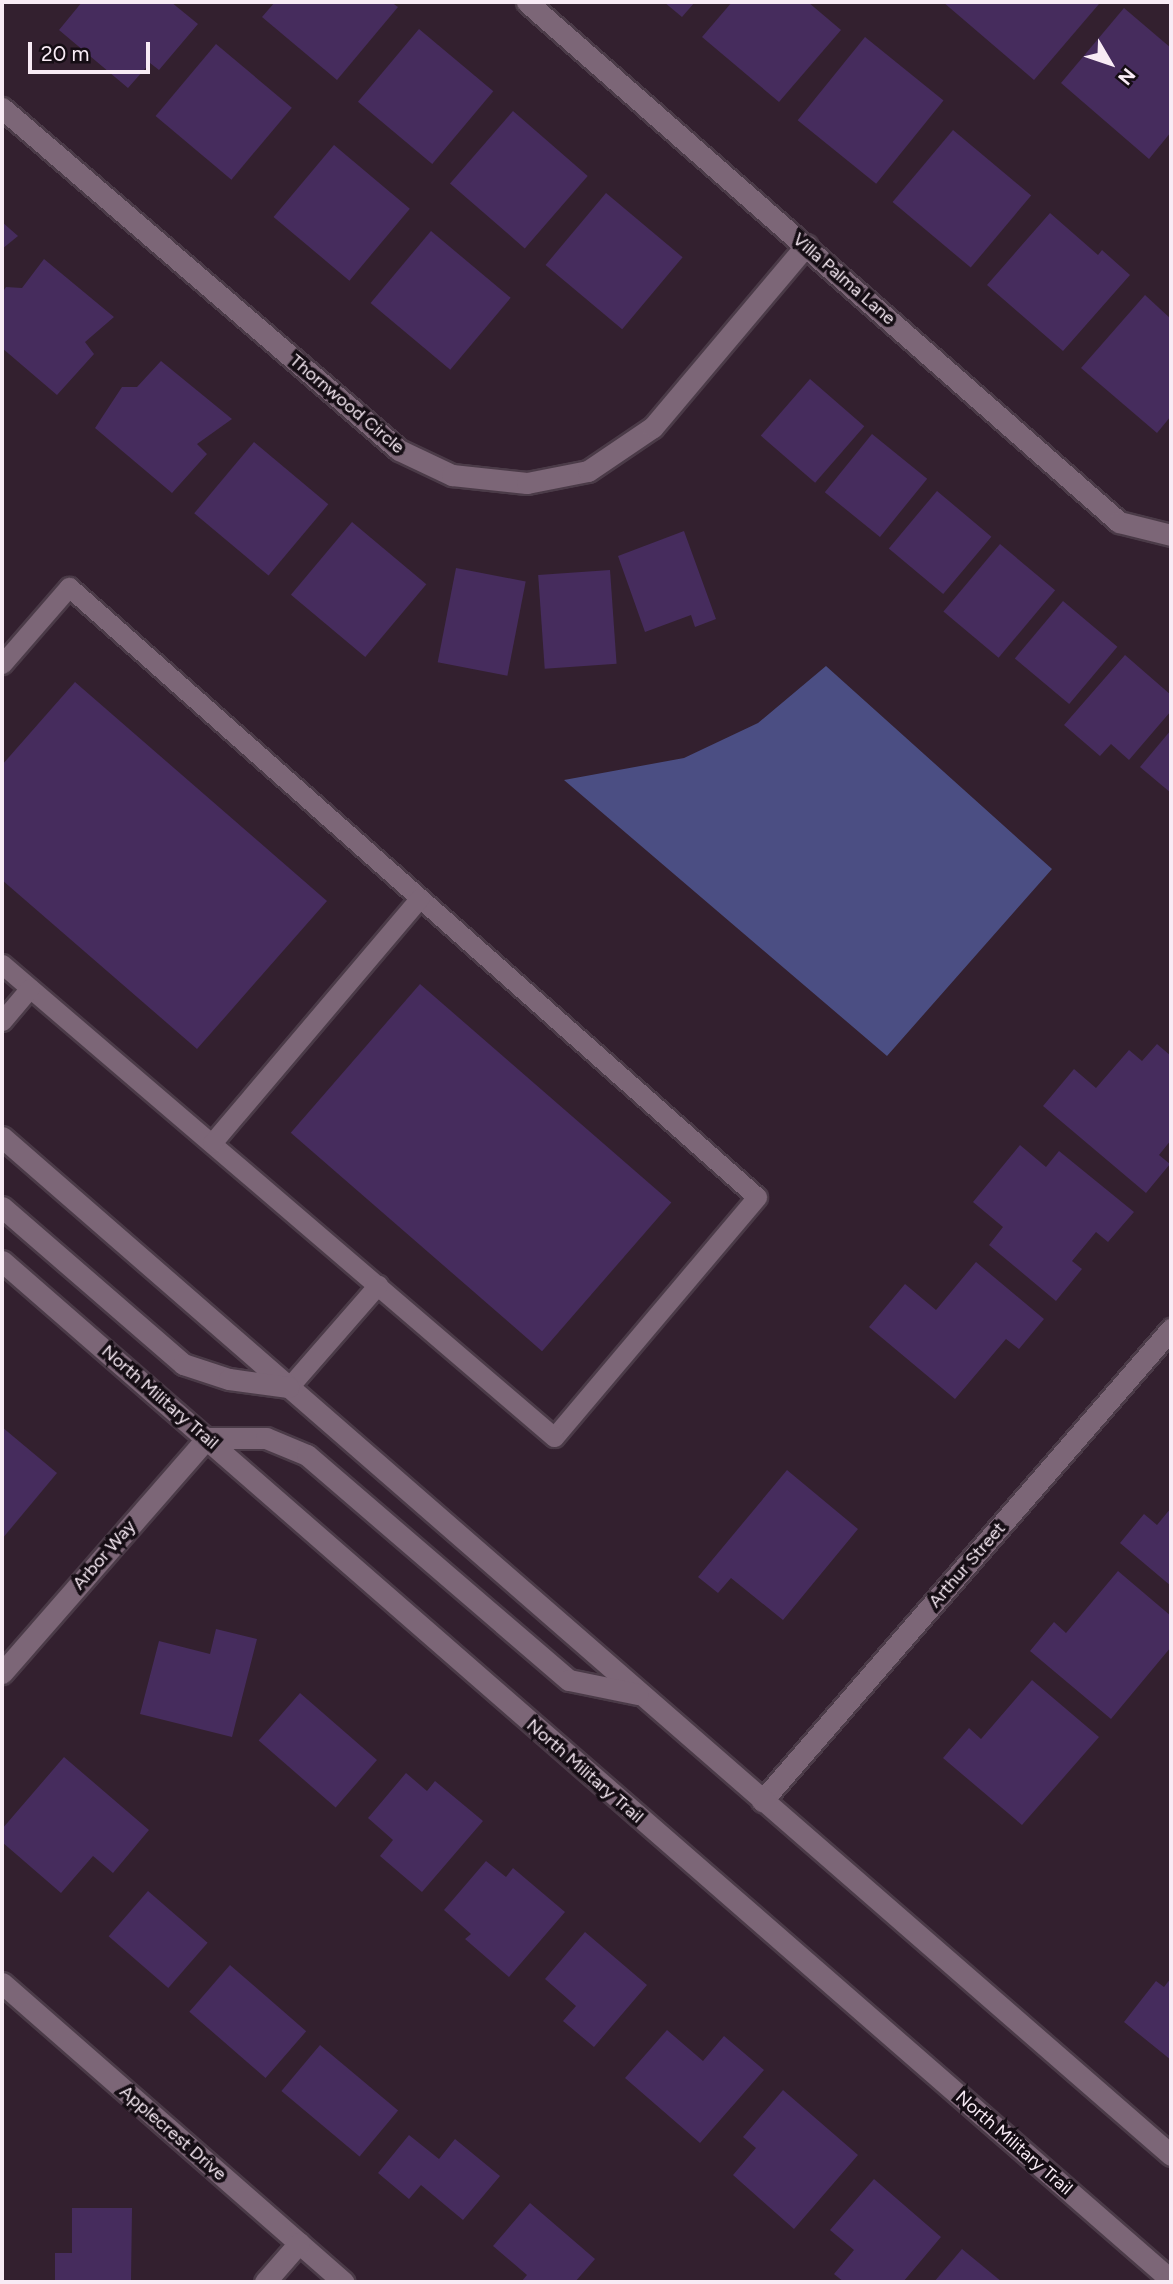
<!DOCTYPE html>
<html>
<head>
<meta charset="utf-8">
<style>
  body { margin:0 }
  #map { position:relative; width:1173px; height:2284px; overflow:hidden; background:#33202f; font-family:Figtree,sans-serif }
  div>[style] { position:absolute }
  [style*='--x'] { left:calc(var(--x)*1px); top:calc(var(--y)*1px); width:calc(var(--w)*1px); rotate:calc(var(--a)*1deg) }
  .water>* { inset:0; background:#4b4e83 }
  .building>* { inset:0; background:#462c5d; transform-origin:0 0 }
  .roads { filter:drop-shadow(2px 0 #4b3b48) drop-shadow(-2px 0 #4b3b48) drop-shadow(0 2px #4b3b48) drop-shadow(0 -2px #4b3b48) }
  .lane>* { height:19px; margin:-9.5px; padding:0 9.5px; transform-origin:9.5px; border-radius:9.5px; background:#7c6677 }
  .street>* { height:21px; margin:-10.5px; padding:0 10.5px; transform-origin:10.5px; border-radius:10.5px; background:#7c6677 }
  .secondary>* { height:21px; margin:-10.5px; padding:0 10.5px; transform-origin:10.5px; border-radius:10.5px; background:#7c6677 }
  span { translate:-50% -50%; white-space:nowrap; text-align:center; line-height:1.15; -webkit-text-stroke:7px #150d14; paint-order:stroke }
  .street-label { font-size:18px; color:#f8ebf5 }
  .frame { position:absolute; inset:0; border:4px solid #f8ebf5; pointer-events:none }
  .north { position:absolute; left:1075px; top:28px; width:70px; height:70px; -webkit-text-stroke:5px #150d14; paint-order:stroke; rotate:129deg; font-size:19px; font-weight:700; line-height:28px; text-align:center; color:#f8ebf5 }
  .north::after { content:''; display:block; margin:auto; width:24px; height:32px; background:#f8ebf5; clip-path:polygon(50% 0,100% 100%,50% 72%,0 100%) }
  .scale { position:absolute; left:28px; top:42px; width:122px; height:32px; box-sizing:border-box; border:4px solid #f8ebf5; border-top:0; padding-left:9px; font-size:21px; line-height:24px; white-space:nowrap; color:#f8ebf5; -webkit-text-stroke:5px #150d14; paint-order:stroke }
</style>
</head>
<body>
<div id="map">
  <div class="water">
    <i style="clip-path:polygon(826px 666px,1052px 869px,887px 1056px,564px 780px,684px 758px,758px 723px)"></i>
  </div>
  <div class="building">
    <i style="clip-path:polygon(82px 2px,171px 2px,198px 24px,159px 70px,150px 63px,128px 88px,59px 30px)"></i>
    <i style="clip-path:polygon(275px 2px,391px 2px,398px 7px,337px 80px,262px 17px)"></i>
    <i style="clip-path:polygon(664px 2px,695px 2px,682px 17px)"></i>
    <i style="clip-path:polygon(732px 2px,808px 2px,841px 30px,779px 102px,702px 37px)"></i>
    <i style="clip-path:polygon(943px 2px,1097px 2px,1099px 4px,1034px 80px)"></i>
    <i style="clip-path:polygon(1124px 8px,1171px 48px,1171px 132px,1149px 159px,1061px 83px)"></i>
    <i style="left:419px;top:29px;width:97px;height:95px;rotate:40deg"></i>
    <i style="left:865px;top:37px;width:101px;height:107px;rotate:39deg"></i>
    <i style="left:216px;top:44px;width:99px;height:94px;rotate:40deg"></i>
    <i style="left:513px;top:111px;width:99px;height:96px;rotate:41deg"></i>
    <i style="left:953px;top:130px;width:102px;height:94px;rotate:40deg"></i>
    <i style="left:334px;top:145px;width:99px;height:94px;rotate:40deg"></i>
    <i style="left:606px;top:193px;width:100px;height:94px;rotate:40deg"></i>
    <i style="clip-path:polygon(1050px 213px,1098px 255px,1102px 250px,1130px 275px,1063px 351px,987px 285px)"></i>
    <i style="clip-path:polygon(2px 222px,18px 236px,2px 249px)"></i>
    <i style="left:431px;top:231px;width:104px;height:94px;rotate:40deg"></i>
    <i style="clip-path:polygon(44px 259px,114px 317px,85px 342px,94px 354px,57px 395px,2px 348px,2px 293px,6px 287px,22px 288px)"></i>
    <i style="clip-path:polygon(1145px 295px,1171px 319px,1171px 416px,1157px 433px,1081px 368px)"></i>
    <i style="clip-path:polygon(161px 361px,232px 419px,197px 444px,207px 454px,172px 493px,95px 428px,122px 387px,137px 387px)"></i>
    <i style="left:810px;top:379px;width:72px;height:75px;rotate:41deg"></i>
    <i style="left:872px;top:434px;width:71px;height:75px;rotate:39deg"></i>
    <i style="left:254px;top:442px;width:97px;height:93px;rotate:40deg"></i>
    <i style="left:937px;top:491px;width:71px;height:75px;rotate:40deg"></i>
    <i style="left:352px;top:522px;width:97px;height:95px;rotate:40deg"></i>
    <i style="clip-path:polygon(684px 531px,716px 619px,695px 627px,691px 615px,645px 632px,618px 556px)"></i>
    <i style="left:1000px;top:544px;width:72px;height:88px;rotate:40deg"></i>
    <i style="left:456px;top:568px;width:71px;height:96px;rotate:11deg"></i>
    <i style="left:610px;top:570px;width:94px;height:72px;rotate:86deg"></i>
    <i style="left:1063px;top:601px;width:71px;height:75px;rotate:40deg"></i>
    <i style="clip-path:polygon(1125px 655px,1171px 695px,1171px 711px,1129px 760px,1111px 744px,1100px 756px,1064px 725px)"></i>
    <i style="clip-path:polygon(75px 682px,327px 901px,197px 1049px,2px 880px,2px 765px)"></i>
    <i style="clip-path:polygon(1171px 730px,1171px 793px,1140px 767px)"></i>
    <i style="left:420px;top:984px;width:333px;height:197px;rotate:41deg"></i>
    <i style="clip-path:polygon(1157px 1044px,1171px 1056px,1171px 1140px,1159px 1155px,1170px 1164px,1146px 1193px,1043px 1106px,1074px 1069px,1096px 1088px,1129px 1050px,1142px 1061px)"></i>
    <i style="clip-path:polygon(1020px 1145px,1046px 1167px,1059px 1151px,1134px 1212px,1108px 1242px,1096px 1232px,1072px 1261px,1082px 1269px,1056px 1301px,989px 1245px,1003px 1227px,973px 1202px)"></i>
    <i style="clip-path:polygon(976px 1262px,1044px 1319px,1019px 1349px,1006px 1339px,955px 1399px,869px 1327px,905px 1284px,936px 1310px)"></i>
    <i style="clip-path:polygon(2px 1427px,57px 1473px,2px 1539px)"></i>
    <i style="clip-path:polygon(787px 1470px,858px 1529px,783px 1620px,731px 1578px,718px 1593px,698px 1577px)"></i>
    <i style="clip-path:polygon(1171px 1508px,1171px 1586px,1120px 1543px,1144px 1514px,1157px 1525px)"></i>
    <i style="clip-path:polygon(1118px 1571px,1171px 1616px,1171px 1647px,1111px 1719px,1030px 1651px,1054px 1622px,1066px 1633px)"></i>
    <i style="clip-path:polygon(216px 1629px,257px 1639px,232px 1737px,140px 1714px,159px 1641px,210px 1654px)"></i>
    <i style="clip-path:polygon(1032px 1680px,1099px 1737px,1022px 1825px,943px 1758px,969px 1728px,981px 1739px)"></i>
    <i style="left:300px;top:1693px;width:102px;height:63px;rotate:41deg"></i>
    <i style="clip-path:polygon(64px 1757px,149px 1830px,113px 1873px,93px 1856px,61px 1893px,2px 1842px,2px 1829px)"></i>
    <i style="clip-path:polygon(406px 1773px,427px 1791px,435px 1781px,483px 1821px,422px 1892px,380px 1856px,393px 1840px,368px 1818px)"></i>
    <i style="clip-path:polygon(486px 1861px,506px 1877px,513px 1868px,565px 1912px,509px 1977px,465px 1939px,471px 1934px,444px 1910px)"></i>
    <i style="left:148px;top:1891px;width:79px;height:60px;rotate:41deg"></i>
    <i style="clip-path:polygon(585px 1932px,647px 1985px,594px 2047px,563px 2021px,576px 2006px,545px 1979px)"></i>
    <i style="left:230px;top:1965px;width:101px;height:62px;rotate:41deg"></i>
    <i style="clip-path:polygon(1171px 1978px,1171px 2060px,1124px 2022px,1156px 1981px,1164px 1987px)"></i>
    <i style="clip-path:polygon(667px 2030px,703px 2061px,724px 2036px,764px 2070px,700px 2143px,625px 2078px)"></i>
    <i style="left:320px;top:2045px;width:102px;height:60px;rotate:40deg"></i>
    <i style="clip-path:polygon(783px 2090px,858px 2155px,794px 2229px,733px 2175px,756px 2148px,743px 2137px)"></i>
    <i style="clip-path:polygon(409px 2135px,439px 2159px,455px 2139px,500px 2176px,463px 2220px,421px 2185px,409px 2199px,378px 2173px)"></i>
    <i style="clip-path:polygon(874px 2179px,941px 2237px,903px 2282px,844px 2282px,834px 2274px,854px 2250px,830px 2230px)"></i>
    <i style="clip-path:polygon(530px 2203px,595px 2259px,575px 2282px,521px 2282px,527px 2275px,493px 2246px)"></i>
    <i style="clip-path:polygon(72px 2208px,132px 2208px,131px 2282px,55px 2282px,55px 2253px,72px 2253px)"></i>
    <i style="clip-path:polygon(962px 2249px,1002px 2282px,934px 2282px)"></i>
  </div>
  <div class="roads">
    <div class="lane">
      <i style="--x:2;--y:664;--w:102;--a:-49"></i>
      <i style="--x:69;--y:587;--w:919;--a:41.56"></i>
      <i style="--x:757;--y:1197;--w:314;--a:130.2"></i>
      <i style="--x:554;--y:1437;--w:727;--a:-139.41"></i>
      <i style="--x:2;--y:1021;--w:43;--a:-49.7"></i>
      <i style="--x:212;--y:1143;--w:321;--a:-49.7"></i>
      <i style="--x:288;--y:1388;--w:137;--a:-48.9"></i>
    </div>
    <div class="street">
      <i style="--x:527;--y:2;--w:788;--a:41.3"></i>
      <i style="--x:1119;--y:522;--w:54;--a:14"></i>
      <i style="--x:2;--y:108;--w:524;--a:40.74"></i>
      <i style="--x:399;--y:450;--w:59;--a:25.3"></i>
      <i style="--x:452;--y:475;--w:75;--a:6.1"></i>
      <i style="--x:527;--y:483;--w:62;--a:-11.1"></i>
      <i style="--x:588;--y:471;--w:78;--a:-34.1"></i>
      <i style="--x:653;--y:427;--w:238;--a:-49.9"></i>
      <i style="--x:2;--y:1673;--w:312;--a:-48.9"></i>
      <i style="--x:762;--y:1801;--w:625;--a:-49.09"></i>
      <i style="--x:2;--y:1983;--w:454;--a:41.2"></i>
      <i style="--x:265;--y:2282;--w:52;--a:-48.9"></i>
    </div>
    <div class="secondary">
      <i style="--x:2;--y:1137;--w:1550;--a:41.05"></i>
      <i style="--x:2;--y:1207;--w:240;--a:40.9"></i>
      <i style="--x:183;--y:1364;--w:48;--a:18.1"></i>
      <i style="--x:229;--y:1379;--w:60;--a:7.7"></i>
      <i style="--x:2;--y:1261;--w:1551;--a:41.08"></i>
      <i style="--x:207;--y:1438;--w:59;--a:0"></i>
      <i style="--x:266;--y:1438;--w:44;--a:22.5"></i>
      <i style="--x:307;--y:1455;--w:345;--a:40.7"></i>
      <i style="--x:569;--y:1680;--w:70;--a:11.5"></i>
    </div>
  </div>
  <div class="street-label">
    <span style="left:844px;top:279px;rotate:41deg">Villa Palma Lane</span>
    <span style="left:347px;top:404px;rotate:40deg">Thornwood Circle</span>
    <span style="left:160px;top:1397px;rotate:41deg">North Military Trail</span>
    <span style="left:104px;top:1555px;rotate:-49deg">Arbor Way</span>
    <span style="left:967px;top:1565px;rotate:-49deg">Arthur Street</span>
    <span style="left:585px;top:1771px;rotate:41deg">North Military Trail</span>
    <span style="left:173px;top:2133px;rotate:41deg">Applecrest Drive</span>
    <span style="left:1014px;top:2143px;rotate:41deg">North Military Trail</span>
  </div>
  <div class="frame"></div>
  <div class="north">N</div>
  <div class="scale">20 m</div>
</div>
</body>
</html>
